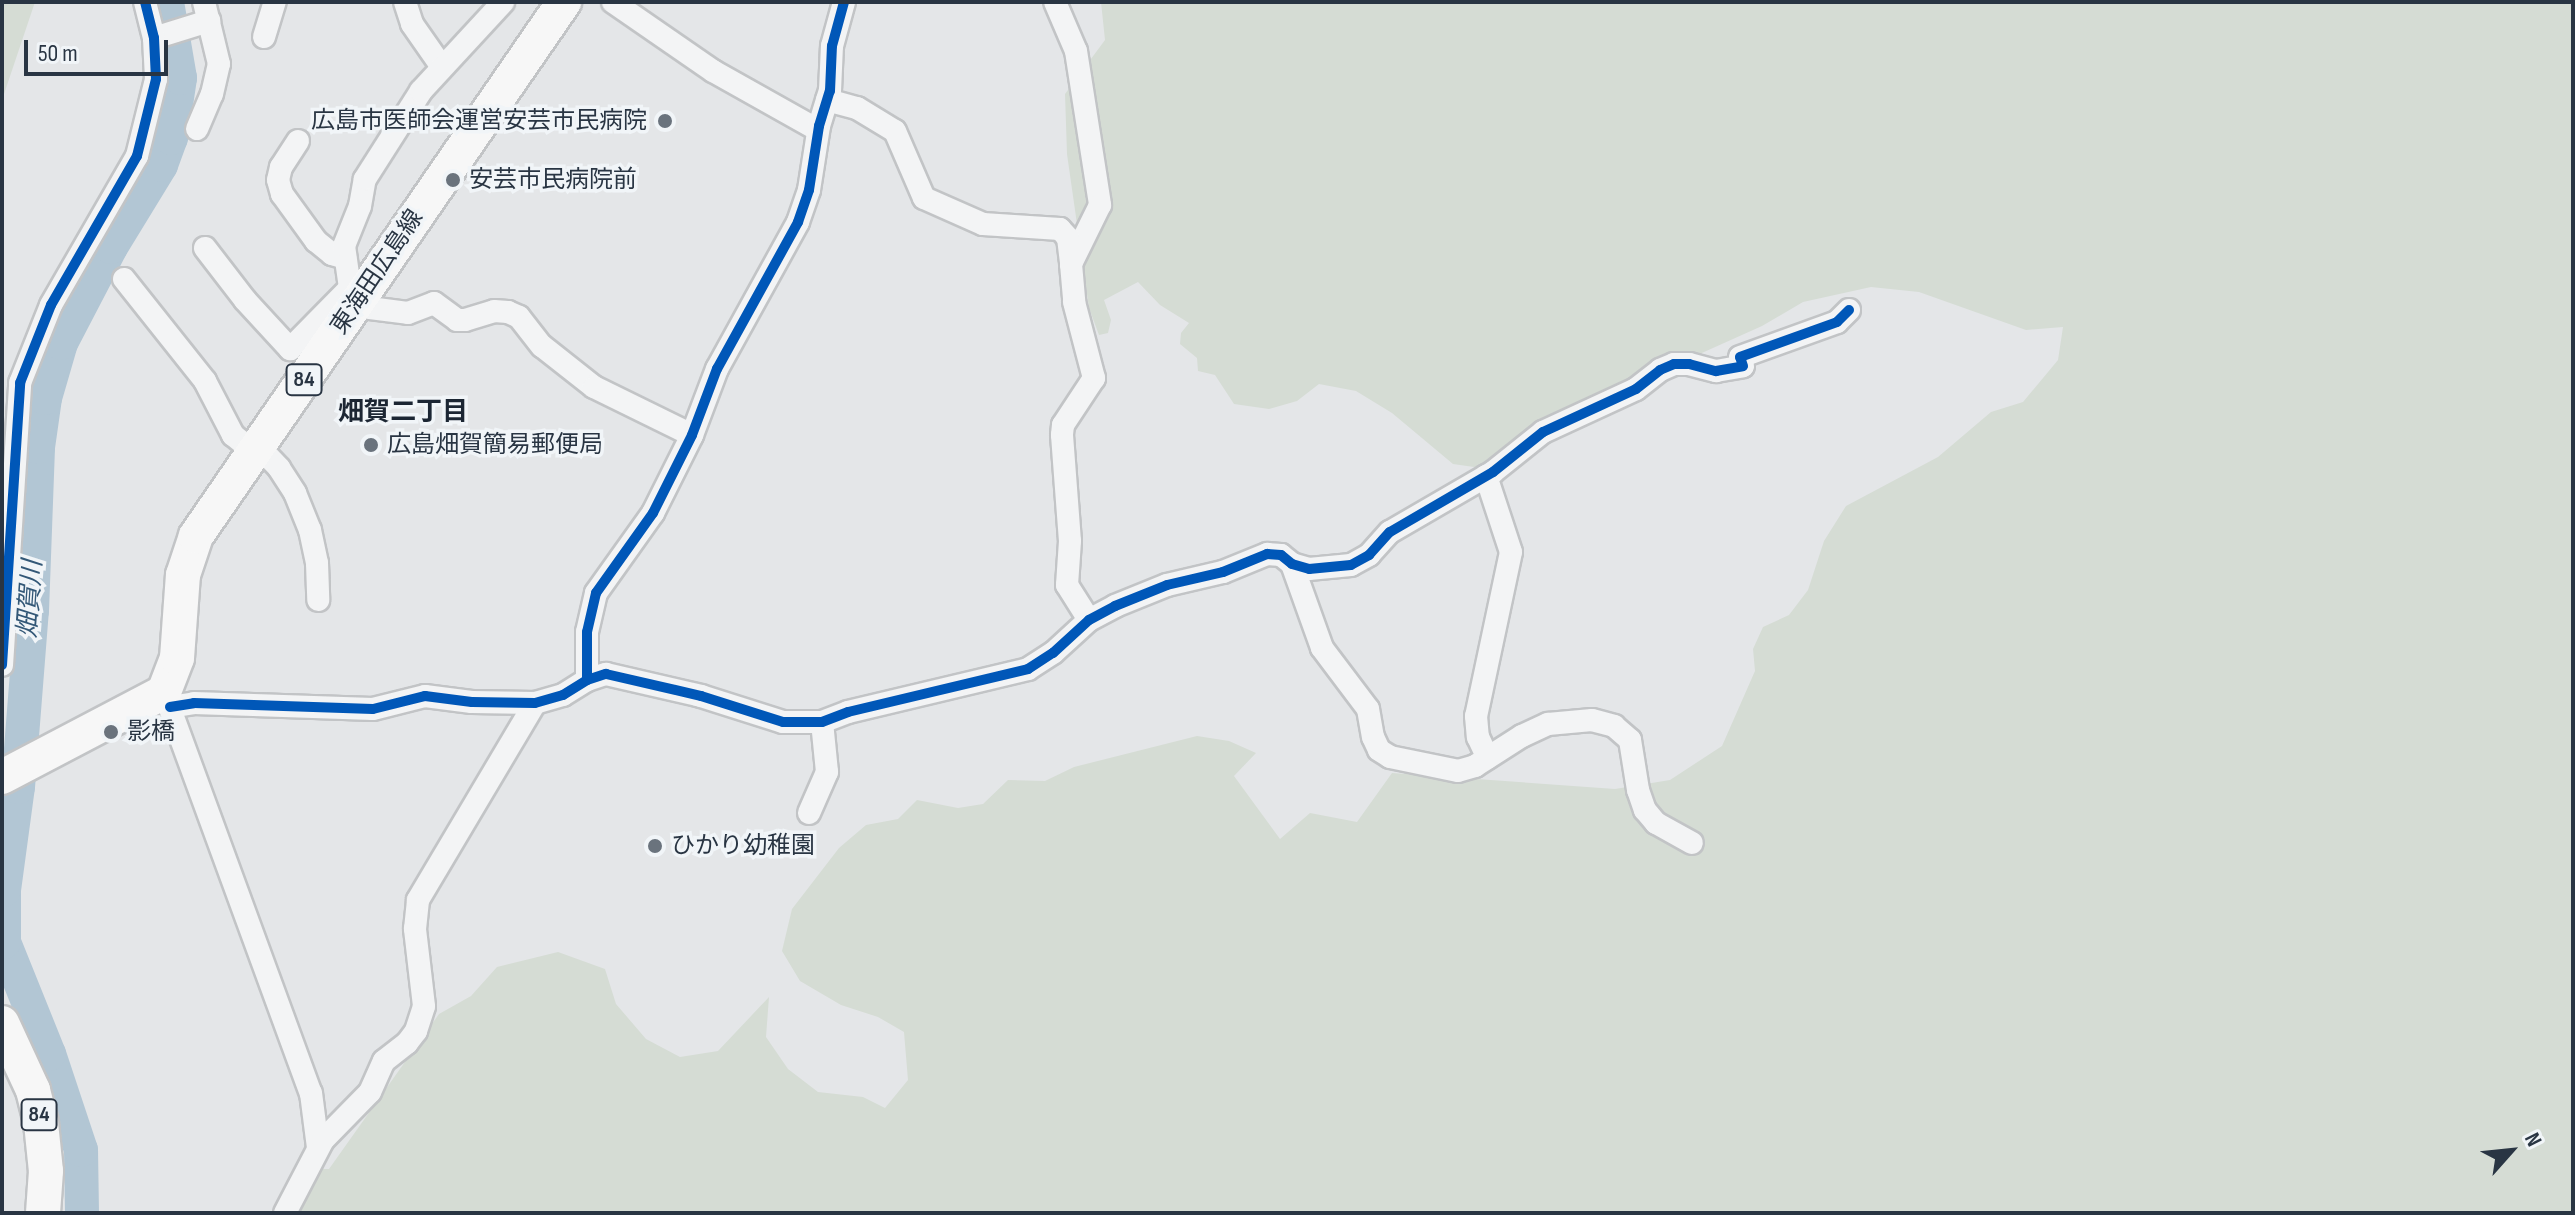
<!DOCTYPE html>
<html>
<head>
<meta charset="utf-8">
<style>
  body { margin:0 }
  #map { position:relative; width:2575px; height:1215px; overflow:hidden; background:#e4e6e8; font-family:"Sofia Sans Condensed","Noto Sans JP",sans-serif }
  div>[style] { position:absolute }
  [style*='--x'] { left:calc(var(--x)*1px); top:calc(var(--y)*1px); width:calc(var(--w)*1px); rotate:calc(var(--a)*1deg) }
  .green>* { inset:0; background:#d5dcd4 }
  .river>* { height:34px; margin:-17px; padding:0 17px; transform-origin:17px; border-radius:17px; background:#b2c6d4 }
  .roads { filter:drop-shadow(2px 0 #c2c4c6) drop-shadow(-2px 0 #c2c4c6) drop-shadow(0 2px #c2c4c6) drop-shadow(0 -2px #c2c4c6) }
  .street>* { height:22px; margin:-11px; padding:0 11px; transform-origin:11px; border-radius:11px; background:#f3f4f5 }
  .primary>* { height:34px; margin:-17px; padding:0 17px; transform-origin:17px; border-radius:17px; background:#f7f7f7 }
  .cycleway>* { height:10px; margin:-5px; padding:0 5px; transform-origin:5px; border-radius:5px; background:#0057b8 }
  .dots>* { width:22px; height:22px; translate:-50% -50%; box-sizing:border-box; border:4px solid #f1f5f8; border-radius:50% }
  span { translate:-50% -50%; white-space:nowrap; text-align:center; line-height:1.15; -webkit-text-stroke:7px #f1f5f8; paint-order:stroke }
  .shield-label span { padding:2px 6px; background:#f1f5f8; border:2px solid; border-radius:6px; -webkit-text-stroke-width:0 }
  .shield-label { font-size:22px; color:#293543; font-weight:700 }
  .poi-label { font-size:24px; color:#293543 }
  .right { translate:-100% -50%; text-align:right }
  .left { translate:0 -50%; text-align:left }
  .street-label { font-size:24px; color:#293543 }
  .neighbourhood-label { font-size:26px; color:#1c2633; font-weight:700 }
  .water-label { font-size:26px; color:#335877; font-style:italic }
  .frame { position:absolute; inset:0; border:4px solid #293543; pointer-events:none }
  .north { position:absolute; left:2471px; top:1111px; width:80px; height:80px; -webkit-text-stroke:6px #f1f5f8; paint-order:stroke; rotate:63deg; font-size:22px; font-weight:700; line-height:32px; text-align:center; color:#293543 }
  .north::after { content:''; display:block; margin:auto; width:28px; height:36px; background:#293543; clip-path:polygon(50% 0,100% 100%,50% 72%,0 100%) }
  .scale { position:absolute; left:24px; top:40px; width:144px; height:36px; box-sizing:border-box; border:4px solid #293543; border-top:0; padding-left:10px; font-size:24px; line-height:28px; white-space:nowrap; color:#293543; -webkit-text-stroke:6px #f1f5f8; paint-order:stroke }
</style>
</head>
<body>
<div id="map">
  <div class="green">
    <i style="clip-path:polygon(2px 2px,35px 2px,2px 100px)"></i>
    <i style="clip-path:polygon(1101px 2px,2573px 2px,2573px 1213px,297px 1213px,315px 1169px,329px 1169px,439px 1014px,471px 996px,497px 967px,558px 952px,605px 969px,616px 1004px,646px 1039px,680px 1057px,718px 1051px,769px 997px,766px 1037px,788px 1069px,818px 1092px,863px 1097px,885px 1108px,908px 1080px,904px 1032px,878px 1017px,841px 1005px,800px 981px,782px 951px,792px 909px,839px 848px,866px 825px,898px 819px,917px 800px,958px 808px,983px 804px,1008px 780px,1045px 781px,1074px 767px,1197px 736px,1229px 741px,1256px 753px,1234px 776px,1280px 839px,1310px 813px,1357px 822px,1392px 773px,1615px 789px,1670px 780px,1722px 746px,1755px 671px,1753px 649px,1763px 627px,1789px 615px,1808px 590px,1824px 541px,1846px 506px,1938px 457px,1991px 412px,2023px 402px,2058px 360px,2063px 327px,2026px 330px,1919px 292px,1871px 287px,1803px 302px,1762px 326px,1521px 434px,1488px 469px,1453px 464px,1392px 413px,1356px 391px,1319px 384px,1297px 401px,1269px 409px,1234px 404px,1215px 375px,1198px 371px,1197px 358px,1180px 344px,1181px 333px,1189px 323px,1160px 305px,1138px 282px,1104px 300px,1111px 320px,1108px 333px,1099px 335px,1089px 308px,1067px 154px,1065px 94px,1105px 40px)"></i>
  </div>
  <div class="river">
    <i style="--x:82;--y:1213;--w:63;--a:-90.9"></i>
    <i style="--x:81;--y:1150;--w:101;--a:-108.4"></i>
    <i style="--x:49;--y:1054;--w:121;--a:-111.9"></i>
    <i style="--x:4;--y:942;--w:52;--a:-90"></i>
    <i style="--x:4;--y:890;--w:104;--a:-82.3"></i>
    <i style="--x:18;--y:787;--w:177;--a:-85.5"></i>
    <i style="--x:32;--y:611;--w:164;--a:-87.9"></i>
    <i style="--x:38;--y:447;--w:49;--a:-81.9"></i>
    <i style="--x:45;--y:398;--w:57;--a:-73.8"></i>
    <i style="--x:61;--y:343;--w:108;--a:-62.5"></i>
    <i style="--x:111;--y:247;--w:96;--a:-58.6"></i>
    <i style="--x:161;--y:165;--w:29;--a:-70"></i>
    <i style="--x:171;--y:138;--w:61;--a:-81.5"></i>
    <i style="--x:180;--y:78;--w:77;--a:-99.7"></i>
  </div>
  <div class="roads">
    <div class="street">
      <i style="--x:405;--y:2;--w:23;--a:72"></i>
      <i style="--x:412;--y:24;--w:52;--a:55.1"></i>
      <i style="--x:613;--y:2;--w:121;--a:34.6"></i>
      <i style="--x:713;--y:71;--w:120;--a:29.3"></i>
      <i style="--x:1055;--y:2;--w:53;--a:66.8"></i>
      <i style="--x:1076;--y:51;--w:156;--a:81.1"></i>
      <i style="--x:1100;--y:205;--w:66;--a:116.2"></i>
      <i style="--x:1071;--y:264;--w:38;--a:85"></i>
      <i style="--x:1074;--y:302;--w:79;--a:75.3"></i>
      <i style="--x:1094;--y:378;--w:56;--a:123.4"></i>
      <i style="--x:1063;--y:425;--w:10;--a:96"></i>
      <i style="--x:1062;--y:435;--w:106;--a:85.7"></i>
      <i style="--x:1070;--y:541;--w:44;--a:93.9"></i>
      <i style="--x:1067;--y:585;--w:41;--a:57.8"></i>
      <i style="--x:264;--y:37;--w:37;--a:-73"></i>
      <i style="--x:154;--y:38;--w:58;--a:-17.2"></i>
      <i style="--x:827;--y:100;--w:31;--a:15"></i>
      <i style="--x:857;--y:108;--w:44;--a:31.2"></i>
      <i style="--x:895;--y:131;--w:73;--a:66.6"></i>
      <i style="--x:924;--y:198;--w:64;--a:23.8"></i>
      <i style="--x:983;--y:224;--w:77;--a:3.7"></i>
      <i style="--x:1060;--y:229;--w:12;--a:48"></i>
      <i style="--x:1068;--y:238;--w:26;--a:83"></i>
      <i style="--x:197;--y:129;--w:38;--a:-67"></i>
      <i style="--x:212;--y:94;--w:31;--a:-77"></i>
      <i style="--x:219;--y:64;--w:64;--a:-103.6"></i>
      <i style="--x:298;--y:141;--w:31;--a:123"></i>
      <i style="--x:281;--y:167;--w:13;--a:103"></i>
      <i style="--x:278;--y:180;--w:15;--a:74"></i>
      <i style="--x:282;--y:194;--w:58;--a:54.1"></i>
      <i style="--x:316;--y:241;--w:21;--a:39"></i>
      <i style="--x:332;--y:254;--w:14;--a:17"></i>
      <i style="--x:205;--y:248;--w:66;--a:52.4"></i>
      <i style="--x:245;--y:300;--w:67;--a:47.4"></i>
      <i style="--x:290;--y:349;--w:86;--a:-45.5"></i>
      <i style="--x:124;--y:279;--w:130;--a:51.5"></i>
      <i style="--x:205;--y:381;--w:61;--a:62.6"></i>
      <i style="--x:233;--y:435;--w:28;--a:39"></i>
      <i style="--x:360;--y:298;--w:14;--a:-135"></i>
      <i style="--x:350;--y:288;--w:42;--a:-98.1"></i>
      <i style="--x:344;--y:246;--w:43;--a:-68.2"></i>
      <i style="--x:360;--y:206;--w:27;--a:-80"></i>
      <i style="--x:365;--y:179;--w:104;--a:-57.5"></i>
      <i style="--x:421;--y:91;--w:121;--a:-47.3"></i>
      <i style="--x:354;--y:306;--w:54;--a:7.4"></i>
      <i style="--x:408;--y:313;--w:28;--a:-21"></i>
      <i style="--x:434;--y:303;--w:29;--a:36"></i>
      <i style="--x:457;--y:320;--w:8;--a:0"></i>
      <i style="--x:465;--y:320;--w:30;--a:-17"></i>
      <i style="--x:494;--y:311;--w:14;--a:4"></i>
      <i style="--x:508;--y:312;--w:12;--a:24"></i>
      <i style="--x:519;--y:317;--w:37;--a:52"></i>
      <i style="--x:542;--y:346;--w:66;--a:38.3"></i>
      <i style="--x:594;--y:387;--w:109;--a:26.1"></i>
      <i style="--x:259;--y:447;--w:29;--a:46"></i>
      <i style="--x:279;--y:468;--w:30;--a:57"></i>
      <i style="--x:295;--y:493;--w:40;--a:68"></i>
      <i style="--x:310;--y:530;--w:34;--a:78"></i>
      <i style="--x:317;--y:563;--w:37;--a:88"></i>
      <i style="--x:1486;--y:476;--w:80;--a:71.8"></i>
      <i style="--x:1511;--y:552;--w:168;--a:102"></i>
      <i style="--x:1476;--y:716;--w:21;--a:85"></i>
      <i style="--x:1478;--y:737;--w:23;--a:65"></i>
      <i style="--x:1292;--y:564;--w:89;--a:70.3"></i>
      <i style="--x:1322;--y:648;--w:76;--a:53"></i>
      <i style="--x:1368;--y:709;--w:28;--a:80"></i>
      <i style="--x:1373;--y:737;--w:14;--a:65"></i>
      <i style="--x:1379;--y:750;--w:13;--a:32"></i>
      <i style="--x:1390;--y:757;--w:69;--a:11.6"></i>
      <i style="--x:1458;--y:771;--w:18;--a:-16"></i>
      <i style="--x:1475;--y:766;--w:56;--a:-32.6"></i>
      <i style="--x:1522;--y:736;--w:29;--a:-25"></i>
      <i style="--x:1548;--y:724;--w:44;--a:-5.2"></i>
      <i style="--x:1592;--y:720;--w:23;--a:15"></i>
      <i style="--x:1614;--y:726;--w:21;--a:41"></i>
      <i style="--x:1630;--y:740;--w:51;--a:80.9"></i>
      <i style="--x:1638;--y:790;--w:21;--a:71"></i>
      <i style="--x:1645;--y:810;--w:17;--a:50"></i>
      <i style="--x:1656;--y:823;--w:41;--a:29.1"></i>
      <i style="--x:2;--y:665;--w:283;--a:-86.3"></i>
      <i style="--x:20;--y:383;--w:84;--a:-68.3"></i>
      <i style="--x:51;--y:305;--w:172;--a:-60"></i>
      <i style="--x:137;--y:156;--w:79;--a:-76.1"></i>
      <i style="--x:156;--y:79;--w:41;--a:-92.8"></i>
      <i style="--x:154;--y:38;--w:37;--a:-104"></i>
      <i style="--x:587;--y:680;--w:48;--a:-90"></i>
      <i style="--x:587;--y:632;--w:40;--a:-77"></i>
      <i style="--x:596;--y:593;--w:98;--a:-54.5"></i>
      <i style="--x:653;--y:513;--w:87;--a:-63.4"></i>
      <i style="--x:692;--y:435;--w:71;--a:-69.3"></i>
      <i style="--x:717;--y:369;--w:168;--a:-61.1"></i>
      <i style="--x:798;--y:222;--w:34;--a:-71"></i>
      <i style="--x:809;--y:190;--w:65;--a:-81.1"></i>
      <i style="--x:819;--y:126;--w:37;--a:-73"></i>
      <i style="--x:830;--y:91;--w:45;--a:-87.5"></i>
      <i style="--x:832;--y:46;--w:46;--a:-74.7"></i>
      <i style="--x:165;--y:695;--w:424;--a:69.9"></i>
      <i style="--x:311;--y:1093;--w:55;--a:82.7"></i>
      <i style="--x:170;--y:707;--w:24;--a:-9"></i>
      <i style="--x:194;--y:703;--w:179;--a:1.9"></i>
      <i style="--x:373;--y:709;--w:54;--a:-14"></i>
      <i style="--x:425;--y:696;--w:47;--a:7.3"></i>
      <i style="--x:472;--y:702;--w:63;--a:0.9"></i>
      <i style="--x:535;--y:703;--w:29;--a:-16"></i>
      <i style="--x:563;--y:695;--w:28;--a:-32"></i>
      <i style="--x:587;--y:680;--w:20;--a:-18"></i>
      <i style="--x:606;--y:674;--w:98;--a:13"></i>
      <i style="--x:701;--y:696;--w:86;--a:17.6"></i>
      <i style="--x:783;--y:722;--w:39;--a:0"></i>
      <i style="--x:822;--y:722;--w:28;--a:-21"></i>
      <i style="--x:848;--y:712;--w:185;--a:-13.4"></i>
      <i style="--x:1028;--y:669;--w:30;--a:-33"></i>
      <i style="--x:1053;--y:653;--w:49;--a:-42.5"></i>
      <i style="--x:1089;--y:620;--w:30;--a:-28"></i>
      <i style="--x:1115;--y:606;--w:56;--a:-22"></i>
      <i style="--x:1167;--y:585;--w:57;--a:-13.1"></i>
      <i style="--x:1223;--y:572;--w:48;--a:-22.2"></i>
      <i style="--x:1267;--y:554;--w:14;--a:4"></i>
      <i style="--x:1281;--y:555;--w:14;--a:39"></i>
      <i style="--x:1292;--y:564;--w:18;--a:16"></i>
      <i style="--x:1309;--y:569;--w:42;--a:-5.4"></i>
      <i style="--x:1351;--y:565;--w:21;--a:-29"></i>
      <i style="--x:1369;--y:555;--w:31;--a:-48"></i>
      <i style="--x:1390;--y:532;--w:119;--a:-30.2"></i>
      <i style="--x:1493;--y:472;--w:64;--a:-38.7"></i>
      <i style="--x:1543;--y:432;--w:102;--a:-24.8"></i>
      <i style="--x:1636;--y:389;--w:31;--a:-38"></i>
      <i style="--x:1660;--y:370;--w:15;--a:-23"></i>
      <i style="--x:1674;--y:364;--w:15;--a:0"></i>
      <i style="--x:1689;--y:364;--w:28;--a:15"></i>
      <i style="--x:1716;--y:371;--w:27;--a:-10"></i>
      <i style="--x:1743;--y:366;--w:9;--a:-108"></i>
      <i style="--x:1740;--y:357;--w:103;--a:-19.8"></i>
      <i style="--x:1837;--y:322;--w:17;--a:-45"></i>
      <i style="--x:809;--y:813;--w:45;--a:-66.3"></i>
      <i style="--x:827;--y:772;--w:50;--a:-95.7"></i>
      <i style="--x:285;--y:1213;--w:82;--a:-62.5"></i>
      <i style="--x:323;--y:1140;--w:67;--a:-45.6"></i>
      <i style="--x:370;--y:1092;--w:34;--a:-66"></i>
      <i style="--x:384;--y:1061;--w:29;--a:-38"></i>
      <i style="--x:407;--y:1043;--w:15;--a:-53"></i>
      <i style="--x:416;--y:1031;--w:26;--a:-72"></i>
      <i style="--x:424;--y:1006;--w:78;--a:-96.7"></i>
      <i style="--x:415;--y:929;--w:29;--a:-84"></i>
      <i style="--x:418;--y:900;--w:229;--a:-59.3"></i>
    </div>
    <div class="primary">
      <i style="--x:2;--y:777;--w:183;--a:-27.7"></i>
      <i style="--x:164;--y:692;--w:36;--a:-69"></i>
      <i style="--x:177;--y:658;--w:83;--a:-85.9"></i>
      <i style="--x:183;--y:575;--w:41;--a:-71.6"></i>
      <i style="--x:196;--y:536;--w:649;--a:-55.43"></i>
      <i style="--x:2;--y:1023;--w:74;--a:65.2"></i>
      <i style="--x:33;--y:1090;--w:34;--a:76"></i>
      <i style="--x:41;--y:1123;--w:48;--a:84.1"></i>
      <i style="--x:46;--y:1171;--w:42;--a:94.1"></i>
    </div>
  </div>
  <div class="cycleway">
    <i style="--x:2;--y:665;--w:283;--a:-86.3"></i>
    <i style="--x:20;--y:383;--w:84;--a:-68.3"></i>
    <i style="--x:51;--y:305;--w:172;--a:-60"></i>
    <i style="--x:137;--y:156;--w:79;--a:-76.1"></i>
    <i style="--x:156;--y:79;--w:41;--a:-92.8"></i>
    <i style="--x:154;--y:38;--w:37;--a:-104"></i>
    <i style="--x:587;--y:680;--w:48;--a:-90"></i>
    <i style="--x:587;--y:632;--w:40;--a:-77"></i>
    <i style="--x:596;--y:593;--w:98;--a:-54.5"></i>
    <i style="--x:653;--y:513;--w:87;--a:-63.4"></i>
    <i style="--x:692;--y:435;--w:71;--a:-69.3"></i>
    <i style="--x:717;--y:369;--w:168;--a:-61.1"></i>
    <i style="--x:798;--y:222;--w:34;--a:-71"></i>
    <i style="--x:809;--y:190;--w:65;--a:-81.1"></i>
    <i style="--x:819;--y:126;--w:37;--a:-73"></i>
    <i style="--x:830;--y:91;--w:45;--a:-87.5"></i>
    <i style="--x:832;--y:46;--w:46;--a:-74.7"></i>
    <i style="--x:170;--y:707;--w:24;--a:-9"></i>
    <i style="--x:194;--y:703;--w:179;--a:1.9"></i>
    <i style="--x:373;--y:709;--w:54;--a:-14"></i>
    <i style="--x:425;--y:696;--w:47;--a:7.3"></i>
    <i style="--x:472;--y:702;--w:63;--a:0.9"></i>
    <i style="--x:535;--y:703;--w:29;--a:-16"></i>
    <i style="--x:563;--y:695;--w:28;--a:-32"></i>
    <i style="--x:587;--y:680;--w:20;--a:-18"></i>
    <i style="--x:606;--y:674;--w:98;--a:13"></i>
    <i style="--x:701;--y:696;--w:86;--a:17.6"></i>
    <i style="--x:783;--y:722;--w:39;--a:0"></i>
    <i style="--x:822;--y:722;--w:28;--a:-21"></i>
    <i style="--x:848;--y:712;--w:185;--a:-13.4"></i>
    <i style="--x:1028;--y:669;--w:30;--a:-33"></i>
    <i style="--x:1053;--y:653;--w:49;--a:-42.5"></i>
    <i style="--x:1089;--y:620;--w:30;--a:-28"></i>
    <i style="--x:1115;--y:606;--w:56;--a:-22"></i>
    <i style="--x:1167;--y:585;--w:57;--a:-13.1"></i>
    <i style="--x:1223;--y:572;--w:48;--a:-22.2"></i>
    <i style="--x:1267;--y:554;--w:14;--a:4"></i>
    <i style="--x:1281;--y:555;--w:14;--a:39"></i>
    <i style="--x:1292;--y:564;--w:18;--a:16"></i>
    <i style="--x:1309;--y:569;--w:42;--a:-5.4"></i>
    <i style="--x:1351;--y:565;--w:21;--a:-29"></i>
    <i style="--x:1369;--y:555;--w:31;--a:-48"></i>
    <i style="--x:1390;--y:532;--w:119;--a:-30.2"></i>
    <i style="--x:1493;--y:472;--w:64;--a:-38.7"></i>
    <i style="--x:1543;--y:432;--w:102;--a:-24.8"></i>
    <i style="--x:1636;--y:389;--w:31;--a:-38"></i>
    <i style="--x:1660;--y:370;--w:15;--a:-23"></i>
    <i style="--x:1674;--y:364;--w:15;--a:0"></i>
    <i style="--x:1689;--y:364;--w:28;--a:15"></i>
    <i style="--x:1716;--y:371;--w:27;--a:-10"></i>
    <i style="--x:1743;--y:366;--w:9;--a:-108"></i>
    <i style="--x:1740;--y:357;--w:103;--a:-19.8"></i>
    <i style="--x:1837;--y:322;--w:17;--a:-45"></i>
  </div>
  <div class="dots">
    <i style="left:665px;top:121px;background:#6a737d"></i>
    <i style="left:453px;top:180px;background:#6a737d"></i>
    <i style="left:371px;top:445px;background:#6a737d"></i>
    <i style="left:111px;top:732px;background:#6a737d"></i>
    <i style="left:655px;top:846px;background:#6a737d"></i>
  </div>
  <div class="shield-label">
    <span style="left:304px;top:380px">84</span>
    <span style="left:39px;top:1115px">84</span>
  </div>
  <div class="poi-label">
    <span class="right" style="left:647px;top:121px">広島市医師会運営安芸市民病院</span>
    <span class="left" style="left:469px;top:180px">安芸市民病院前</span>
    <span class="left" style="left:387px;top:445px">広島畑賀簡易郵便局</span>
    <span class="left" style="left:127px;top:732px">影橋</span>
    <span class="left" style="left:671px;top:846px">ひかり幼稚園</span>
  </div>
  <div class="street-label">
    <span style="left:377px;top:272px;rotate:-56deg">東海田広島線</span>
  </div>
  <div class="neighbourhood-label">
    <span style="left:403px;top:413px">畑賀二丁目</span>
  </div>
  <div class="water-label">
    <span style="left:31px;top:599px;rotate:-86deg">畑賀川</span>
  </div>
  <div class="frame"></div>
  <div class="north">N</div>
  <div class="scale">50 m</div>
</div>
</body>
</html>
